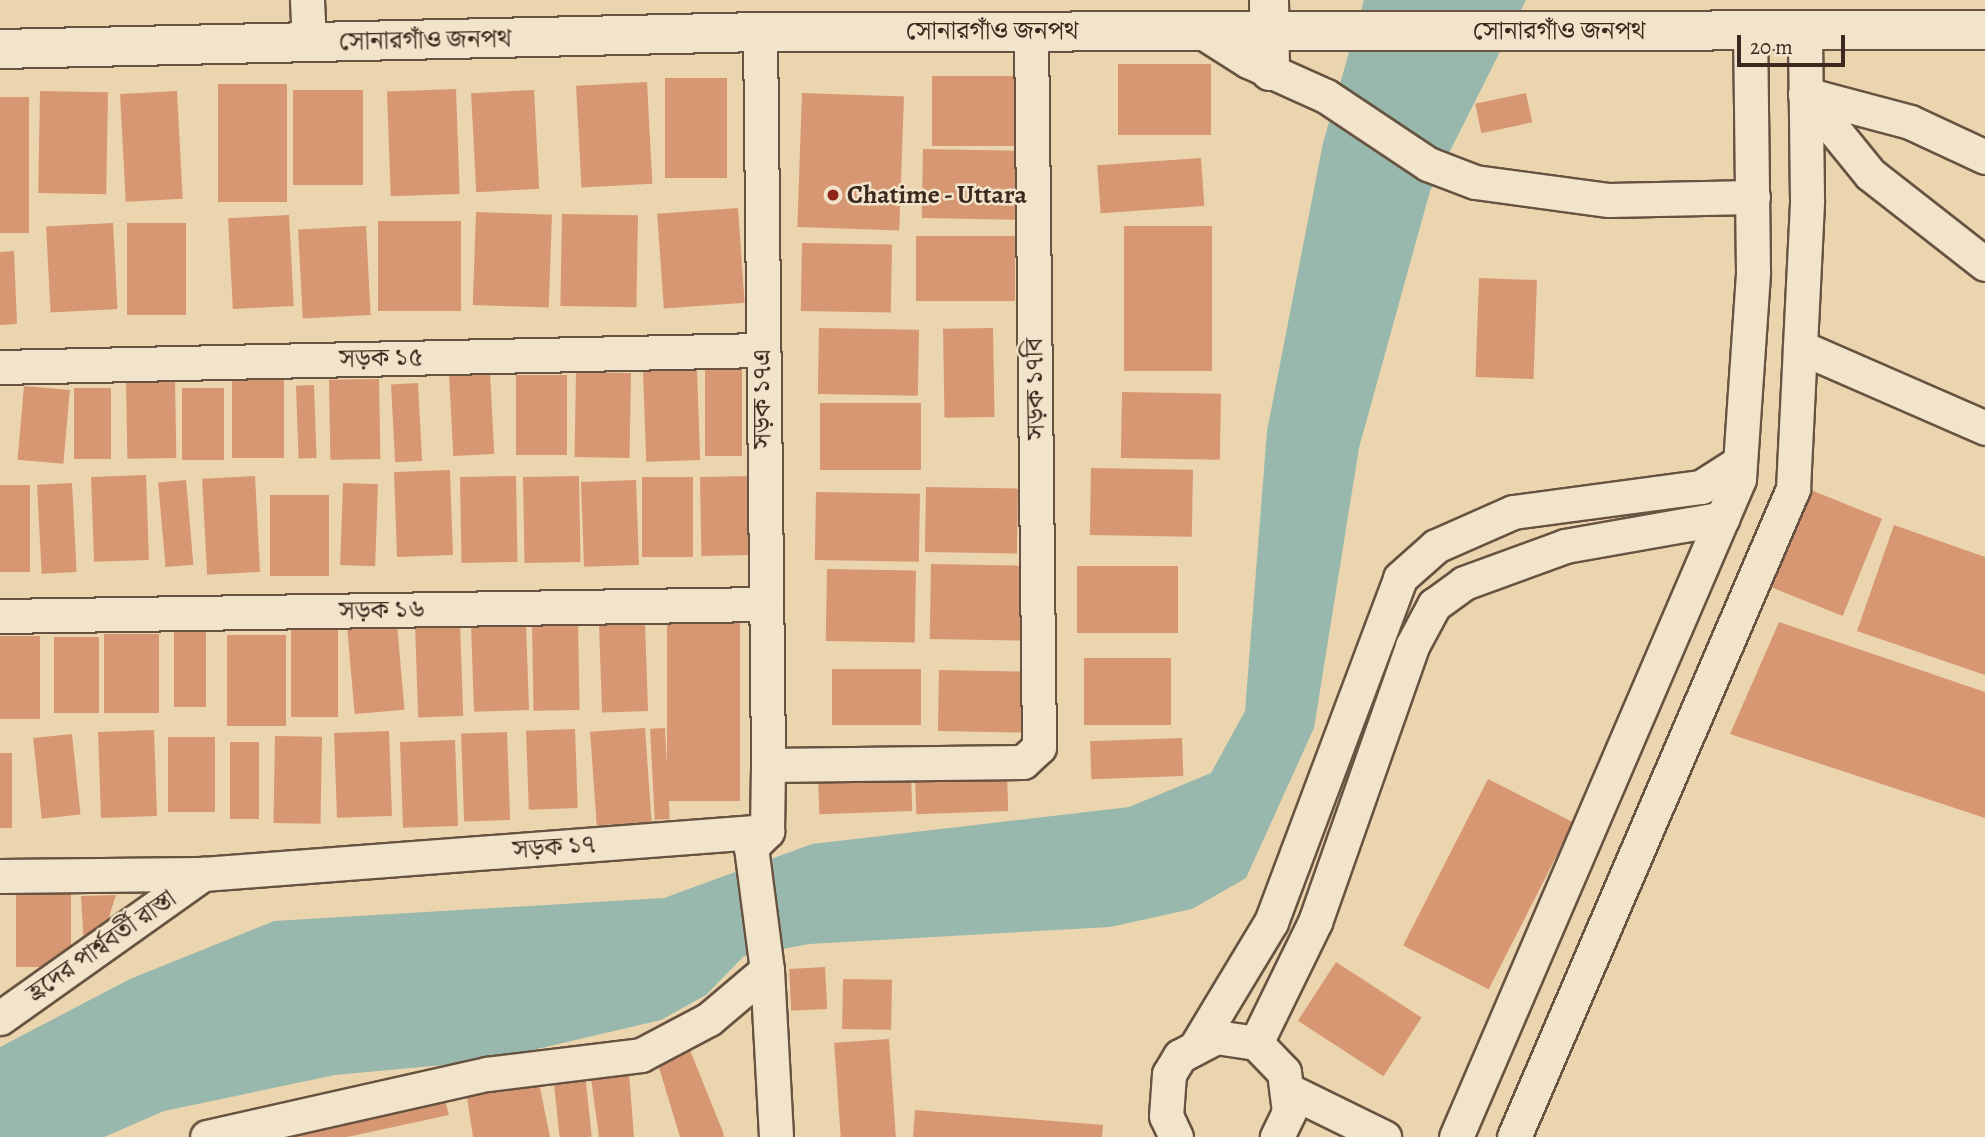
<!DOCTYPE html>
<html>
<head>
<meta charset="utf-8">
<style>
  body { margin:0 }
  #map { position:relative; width:1985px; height:1137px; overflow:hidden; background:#ebd5ae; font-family:Alegreya,"Noto Serif Bengali",serif }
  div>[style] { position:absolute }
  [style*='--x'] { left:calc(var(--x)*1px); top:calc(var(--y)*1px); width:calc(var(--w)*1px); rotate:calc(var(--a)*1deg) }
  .water>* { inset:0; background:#98b8ad }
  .building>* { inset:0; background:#d79772; transform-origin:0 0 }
  .roads { filter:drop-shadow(2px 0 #685342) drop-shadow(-2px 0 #685342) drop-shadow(0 2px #685342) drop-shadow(0 -2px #685342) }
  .street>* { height:33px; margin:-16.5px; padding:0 16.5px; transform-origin:16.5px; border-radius:16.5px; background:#f2e4ca }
  .secondary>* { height:38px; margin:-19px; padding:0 19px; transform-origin:19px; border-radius:19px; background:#f2e4ca }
  .dots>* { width:19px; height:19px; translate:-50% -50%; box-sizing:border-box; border:4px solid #f2e4ca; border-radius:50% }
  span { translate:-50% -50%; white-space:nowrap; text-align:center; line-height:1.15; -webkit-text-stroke:5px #f2e4ca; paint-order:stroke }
  .street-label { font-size:26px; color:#3c281e }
  .poi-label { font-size:26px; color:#3c281e; font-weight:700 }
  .left { translate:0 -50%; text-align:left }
  .scale { position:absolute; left:1737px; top:35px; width:108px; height:32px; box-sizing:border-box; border:4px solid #3c281e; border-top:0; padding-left:9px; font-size:21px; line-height:24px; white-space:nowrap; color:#3c281e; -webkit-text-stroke:5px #f2e4ca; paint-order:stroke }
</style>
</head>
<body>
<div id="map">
  <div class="water">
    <i style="clip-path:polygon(1364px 0,1526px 0,1430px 191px,1359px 448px,1314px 728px,1246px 878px,1192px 909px,1110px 927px,809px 944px,744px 956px,706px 995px,661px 1020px,486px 1061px,335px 1075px,164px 1111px,104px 1137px,0 1137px,0 1047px,130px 979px,274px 921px,664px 898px,812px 844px,1129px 807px,1211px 773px,1245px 711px,1267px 431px,1323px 143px)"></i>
  </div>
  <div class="building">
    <i style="left:1118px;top:64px;width:93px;height:71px"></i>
    <i style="left:932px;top:76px;width:83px;height:70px"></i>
    <i style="left:665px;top:78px;width:62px;height:100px"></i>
    <i style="left:647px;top:82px;width:102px;height:71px;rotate:87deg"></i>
    <i style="left:218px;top:84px;width:69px;height:118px"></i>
    <i style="left:456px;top:89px;width:105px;height:69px;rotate:88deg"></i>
    <i style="left:293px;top:90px;width:70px;height:95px"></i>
    <i style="left:534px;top:90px;width:99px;height:63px;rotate:87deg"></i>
    <i style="left:40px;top:91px;width:68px;height:102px;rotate:1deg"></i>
    <i style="left:177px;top:91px;width:108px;height:57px;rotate:87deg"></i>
    <i style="left:802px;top:93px;width:102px;height:134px;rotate:2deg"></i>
    <i style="left:1526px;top:93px;width:30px;height:52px;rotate:78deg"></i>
    <i style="left:0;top:97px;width:29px;height:136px"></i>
    <i style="left:923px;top:149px;width:94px;height:69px;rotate:1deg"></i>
    <i style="left:1201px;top:158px;width:48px;height:104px;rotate:86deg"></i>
    <i style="left:738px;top:208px;width:95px;height:81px;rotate:86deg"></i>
    <i style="left:476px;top:212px;width:76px;height:93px;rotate:2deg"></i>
    <i style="left:562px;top:214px;width:76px;height:92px;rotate:1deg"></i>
    <i style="left:289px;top:215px;width:91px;height:61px;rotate:87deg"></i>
    <i style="left:378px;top:221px;width:83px;height:90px"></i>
    <i style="left:113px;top:223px;width:86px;height:67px;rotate:87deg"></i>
    <i style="left:127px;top:223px;width:59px;height:92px"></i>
    <i style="left:366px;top:226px;width:89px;height:68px;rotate:87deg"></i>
    <i style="left:1124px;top:226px;width:88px;height:145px"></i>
    <i style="left:916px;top:236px;width:99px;height:65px"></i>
    <i style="left:802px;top:243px;width:90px;height:68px;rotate:1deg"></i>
    <i style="clip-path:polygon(14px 251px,17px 324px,0 325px,0 252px)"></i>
    <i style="left:1479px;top:278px;width:58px;height:99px;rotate:2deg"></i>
    <i style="left:819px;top:328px;width:100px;height:66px;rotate:1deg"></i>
    <i style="left:993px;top:328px;width:89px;height:50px;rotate:89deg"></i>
    <i style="left:705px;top:368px;width:37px;height:88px"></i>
    <i style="left:697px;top:369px;width:91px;height:54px;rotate:88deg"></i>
    <i style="left:576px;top:372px;width:55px;height:85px;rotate:1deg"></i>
    <i style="left:490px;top:373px;width:81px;height:41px;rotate:87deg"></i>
    <i style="left:516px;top:375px;width:51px;height:80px"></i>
    <i style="left:284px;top:378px;width:80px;height:52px;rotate:90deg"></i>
    <i style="left:379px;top:379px;width:80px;height:50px;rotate:89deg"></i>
    <i style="left:175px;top:380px;width:78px;height:49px;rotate:89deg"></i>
    <i style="left:418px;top:383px;width:78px;height:27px;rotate:87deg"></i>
    <i style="left:314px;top:385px;width:73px;height:18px;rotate:88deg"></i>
    <i style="left:24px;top:386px;width:46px;height:74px;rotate:5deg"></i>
    <i style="left:74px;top:388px;width:37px;height:71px"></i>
    <i style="left:182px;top:388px;width:42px;height:72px"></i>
    <i style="left:1122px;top:392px;width:99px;height:66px;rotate:1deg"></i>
    <i style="left:820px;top:403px;width:101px;height:67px"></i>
    <i style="left:1091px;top:468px;width:102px;height:67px;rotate:1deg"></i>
    <i style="left:450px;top:470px;width:85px;height:56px;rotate:88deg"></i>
    <i style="left:146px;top:475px;width:85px;height:55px;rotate:88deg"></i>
    <i style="left:255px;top:476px;width:96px;height:53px;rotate:87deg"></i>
    <i style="left:516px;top:476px;width:86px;height:56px;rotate:89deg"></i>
    <i style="left:579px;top:476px;width:86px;height:56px;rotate:89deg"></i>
    <i style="left:751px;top:476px;width:79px;height:51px;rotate:89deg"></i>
    <i style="left:642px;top:477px;width:51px;height:80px"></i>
    <i style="left:186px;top:480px;width:85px;height:28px;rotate:85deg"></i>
    <i style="left:636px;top:480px;width:85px;height:55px;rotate:88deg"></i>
    <i style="left:72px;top:483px;width:89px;height:35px;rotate:87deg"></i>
    <i style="left:343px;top:483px;width:35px;height:82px;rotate:2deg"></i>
    <i style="left:0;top:485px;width:30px;height:87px"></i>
    <i style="left:926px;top:487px;width:92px;height:65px;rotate:1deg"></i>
    <i style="left:1806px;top:488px;width:82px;height:105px;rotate:22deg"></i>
    <i style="left:816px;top:492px;width:104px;height:68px;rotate:1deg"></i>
    <i style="left:270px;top:495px;width:59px;height:81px"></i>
    <i style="clip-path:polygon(1894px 525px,1985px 557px,1985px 675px,1857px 631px)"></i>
    <i style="left:931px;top:564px;width:91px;height:75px;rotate:1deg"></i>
    <i style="left:1077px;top:566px;width:101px;height:67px"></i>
    <i style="left:827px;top:569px;width:89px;height:72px;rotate:1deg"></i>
    <i style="left:578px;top:622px;width:88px;height:46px;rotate:89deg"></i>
    <i style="clip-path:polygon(1779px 622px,1985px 692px,1985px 818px,1730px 734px)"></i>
    <i style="left:645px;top:623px;width:88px;height:46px;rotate:88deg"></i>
    <i style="left:740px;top:623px;width:178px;height:73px;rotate:90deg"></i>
    <i style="left:397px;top:624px;width:86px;height:50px;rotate:85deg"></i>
    <i style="left:460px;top:624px;width:92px;height:45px;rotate:88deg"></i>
    <i style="left:526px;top:624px;width:86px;height:55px;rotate:88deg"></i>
    <i style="left:338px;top:628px;width:89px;height:47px;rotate:90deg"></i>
    <i style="left:174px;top:630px;width:32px;height:77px"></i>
    <i style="left:159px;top:634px;width:79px;height:55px;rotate:90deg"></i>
    <i style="left:227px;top:635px;width:59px;height:91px"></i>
    <i style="left:40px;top:636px;width:83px;height:40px;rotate:90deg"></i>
    <i style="left:54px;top:637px;width:45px;height:76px"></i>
    <i style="left:1084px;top:658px;width:87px;height:67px"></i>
    <i style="left:832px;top:669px;width:89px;height:56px"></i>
    <i style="left:939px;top:670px;width:87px;height:61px;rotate:1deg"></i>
    <i style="left:645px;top:728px;width:94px;height:55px;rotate:86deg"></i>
    <i style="left:665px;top:728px;width:91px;height:15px;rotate:87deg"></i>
    <i style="left:575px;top:729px;width:79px;height:49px;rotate:88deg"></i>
    <i style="left:154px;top:730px;width:86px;height:56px;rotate:88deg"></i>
    <i style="left:389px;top:731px;width:85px;height:55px;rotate:88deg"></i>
    <i style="left:507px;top:732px;width:88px;height:46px;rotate:88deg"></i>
    <i style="left:72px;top:734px;width:81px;height:39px;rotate:84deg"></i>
    <i style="left:275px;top:736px;width:47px;height:87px;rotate:1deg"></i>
    <i style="left:168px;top:737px;width:47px;height:75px"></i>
    <i style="left:1182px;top:738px;width:38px;height:92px;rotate:88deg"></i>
    <i style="left:455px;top:740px;width:86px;height:55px;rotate:88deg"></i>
    <i style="left:230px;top:742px;width:29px;height:77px"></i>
    <i style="left:0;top:753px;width:12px;height:75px"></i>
    <i style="left:911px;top:774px;width:37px;height:93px;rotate:88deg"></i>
    <i style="left:1007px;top:774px;width:37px;height:92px;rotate:88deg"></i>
    <i style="left:1488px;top:779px;width:96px;height:187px;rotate:27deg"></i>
    <i style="left:16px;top:884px;width:55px;height:83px"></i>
    <i style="clip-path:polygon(116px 895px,100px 945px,84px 946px,81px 896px)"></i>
    <i style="left:1336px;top:962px;width:102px;height:70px;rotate:33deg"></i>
    <i style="left:825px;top:967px;width:42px;height:36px;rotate:87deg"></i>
    <i style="left:843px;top:979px;width:49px;height:50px;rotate:1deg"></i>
    <i style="clip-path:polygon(683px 1033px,723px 1132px,724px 1137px,680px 1137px,651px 1041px)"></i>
    <i style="left:889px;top:1039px;width:98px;height:55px;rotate:86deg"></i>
    <i style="left:583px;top:1054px;width:83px;height:32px;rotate:84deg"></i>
    <i style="clip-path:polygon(537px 1073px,550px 1137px,473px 1137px,465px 1085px)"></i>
    <i style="clip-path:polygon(629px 1073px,634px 1137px,599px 1137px,591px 1078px)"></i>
    <i style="clip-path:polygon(443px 1092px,449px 1115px,347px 1137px,239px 1137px)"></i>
    <i style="clip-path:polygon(915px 1110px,1103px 1125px,1102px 1137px,913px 1137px)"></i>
  </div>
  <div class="roads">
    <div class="street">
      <i style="--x:307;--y:0;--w:42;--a:87.3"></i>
      <i style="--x:1201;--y:31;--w:56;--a:32.6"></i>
      <i style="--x:1248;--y:61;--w:85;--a:24.2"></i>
      <i style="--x:1326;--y:96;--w:123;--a:33.7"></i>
      <i style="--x:1428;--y:164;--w:50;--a:21"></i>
      <i style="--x:1475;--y:182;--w:135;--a:7.7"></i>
      <i style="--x:1609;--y:200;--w:144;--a:-1.2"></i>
      <i style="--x:760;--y:32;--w:733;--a:89.37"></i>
      <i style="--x:1805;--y:94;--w:103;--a:50.9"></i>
      <i style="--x:1870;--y:174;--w:146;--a:38"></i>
      <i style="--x:1805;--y:94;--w:109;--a:14.9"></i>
      <i style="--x:1910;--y:122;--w:83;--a:25"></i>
      <i style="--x:1800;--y:347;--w:202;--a:23.6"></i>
      <i style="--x:0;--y:367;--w:762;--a:-1.28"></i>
      <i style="--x:0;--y:616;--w:764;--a:-0.9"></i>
      <i style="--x:767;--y:831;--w:23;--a:135"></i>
      <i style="--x:751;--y:847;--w:124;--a:82.6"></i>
      <i style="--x:0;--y:876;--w:203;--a:-0.6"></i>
      <i style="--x:203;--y:874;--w:566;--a:-4.36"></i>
      <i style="--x:767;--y:831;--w:66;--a:-89.1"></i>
      <i style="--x:768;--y:765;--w:255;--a:-0.7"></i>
      <i style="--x:1023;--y:762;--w:22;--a:-43"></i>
      <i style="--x:1039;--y:747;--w:717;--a:-90.64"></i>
      <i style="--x:0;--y:1018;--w:249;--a:-35.4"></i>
      <i style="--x:1198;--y:1043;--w:141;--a:-58.9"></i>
      <i style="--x:1271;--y:922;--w:367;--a:-69.4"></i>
      <i style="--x:1400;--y:578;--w:48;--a:-41.6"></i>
      <i style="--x:1436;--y:546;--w:84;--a:-23.8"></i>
      <i style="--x:1513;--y:512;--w:190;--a:-7.6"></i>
      <i style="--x:1701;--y:487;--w:46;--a:-32.7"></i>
      <i style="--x:1256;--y:1043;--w:135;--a:-64"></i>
      <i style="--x:1315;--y:922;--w:293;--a:-70.6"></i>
      <i style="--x:1412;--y:646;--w:47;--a:-61.8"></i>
      <i style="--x:1434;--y:605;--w:37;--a:-36"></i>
      <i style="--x:1464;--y:583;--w:108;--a:-20.1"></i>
      <i style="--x:1565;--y:546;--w:160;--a:-10"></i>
      <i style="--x:1290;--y:1091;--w:105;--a:26.1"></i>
      <i style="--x:207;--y:1137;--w:287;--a:-12.7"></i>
      <i style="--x:487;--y:1074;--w:155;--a:-7"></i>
      <i style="--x:641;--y:1055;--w:77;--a:-27.9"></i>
      <i style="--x:709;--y:1019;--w:76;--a:-40.2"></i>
      <i style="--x:767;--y:970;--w:167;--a:86.9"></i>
      <i style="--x:1176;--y:1137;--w:23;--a:-115"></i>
      <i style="--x:1166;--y:1116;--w:42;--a:-85.9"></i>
      <i style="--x:1169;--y:1074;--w:21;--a:-59"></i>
      <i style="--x:1180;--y:1056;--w:41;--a:-27.8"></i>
      <i style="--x:1216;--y:1037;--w:40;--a:8.5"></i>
      <i style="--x:1256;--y:1043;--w:40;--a:46"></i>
      <i style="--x:1284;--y:1072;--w:40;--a:82.9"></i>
      <i style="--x:1289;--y:1112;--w:28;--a:116"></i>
      <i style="--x:1456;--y:1137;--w:716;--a:-66.73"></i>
      <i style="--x:1739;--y:479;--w:208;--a:-86.1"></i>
      <i style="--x:1753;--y:271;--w:240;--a:-90.7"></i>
      <i style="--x:1514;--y:1137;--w:706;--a:-66.71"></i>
      <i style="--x:1793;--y:489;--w:290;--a:-87.2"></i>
      <i style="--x:1807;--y:199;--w:168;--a:-90.7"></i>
    </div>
    <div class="secondary">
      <i style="--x:1269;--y:0;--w:71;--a:89.2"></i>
      <i style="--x:0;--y:49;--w:760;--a:-1.28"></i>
      <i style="--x:760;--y:32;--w:1225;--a:-0.09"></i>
    </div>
  </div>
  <div class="dots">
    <i style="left:833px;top:195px;background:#8f2418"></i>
  </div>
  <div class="street-label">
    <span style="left:992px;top:31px">সোনারগাঁও জনপথ</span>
    <span style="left:1559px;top:31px">সোনারগাঁও জনপথ</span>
    <span style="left:425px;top:40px;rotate:-1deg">সোনারগাঁও জনপথ</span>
    <span style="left:381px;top:358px;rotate:-1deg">সড়ক ১৫</span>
    <span style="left:1035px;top:389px;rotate:-91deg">সড়ক ১৭বি</span>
    <span style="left:762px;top:399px;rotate:-90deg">সড়ক ১৭এ</span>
    <span style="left:382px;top:610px;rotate:-1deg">সড়ক ১৬</span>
    <span style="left:554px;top:847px;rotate:-4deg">সড়ক ১৭</span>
    <span style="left:101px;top:946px;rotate:-35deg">হ্রদের পার্শ্ববর্তী রাস্তা</span>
  </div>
  <div class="poi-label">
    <span class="left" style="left:847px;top:195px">Chatime - Uttara</span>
  </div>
  <div class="scale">20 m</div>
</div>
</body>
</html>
